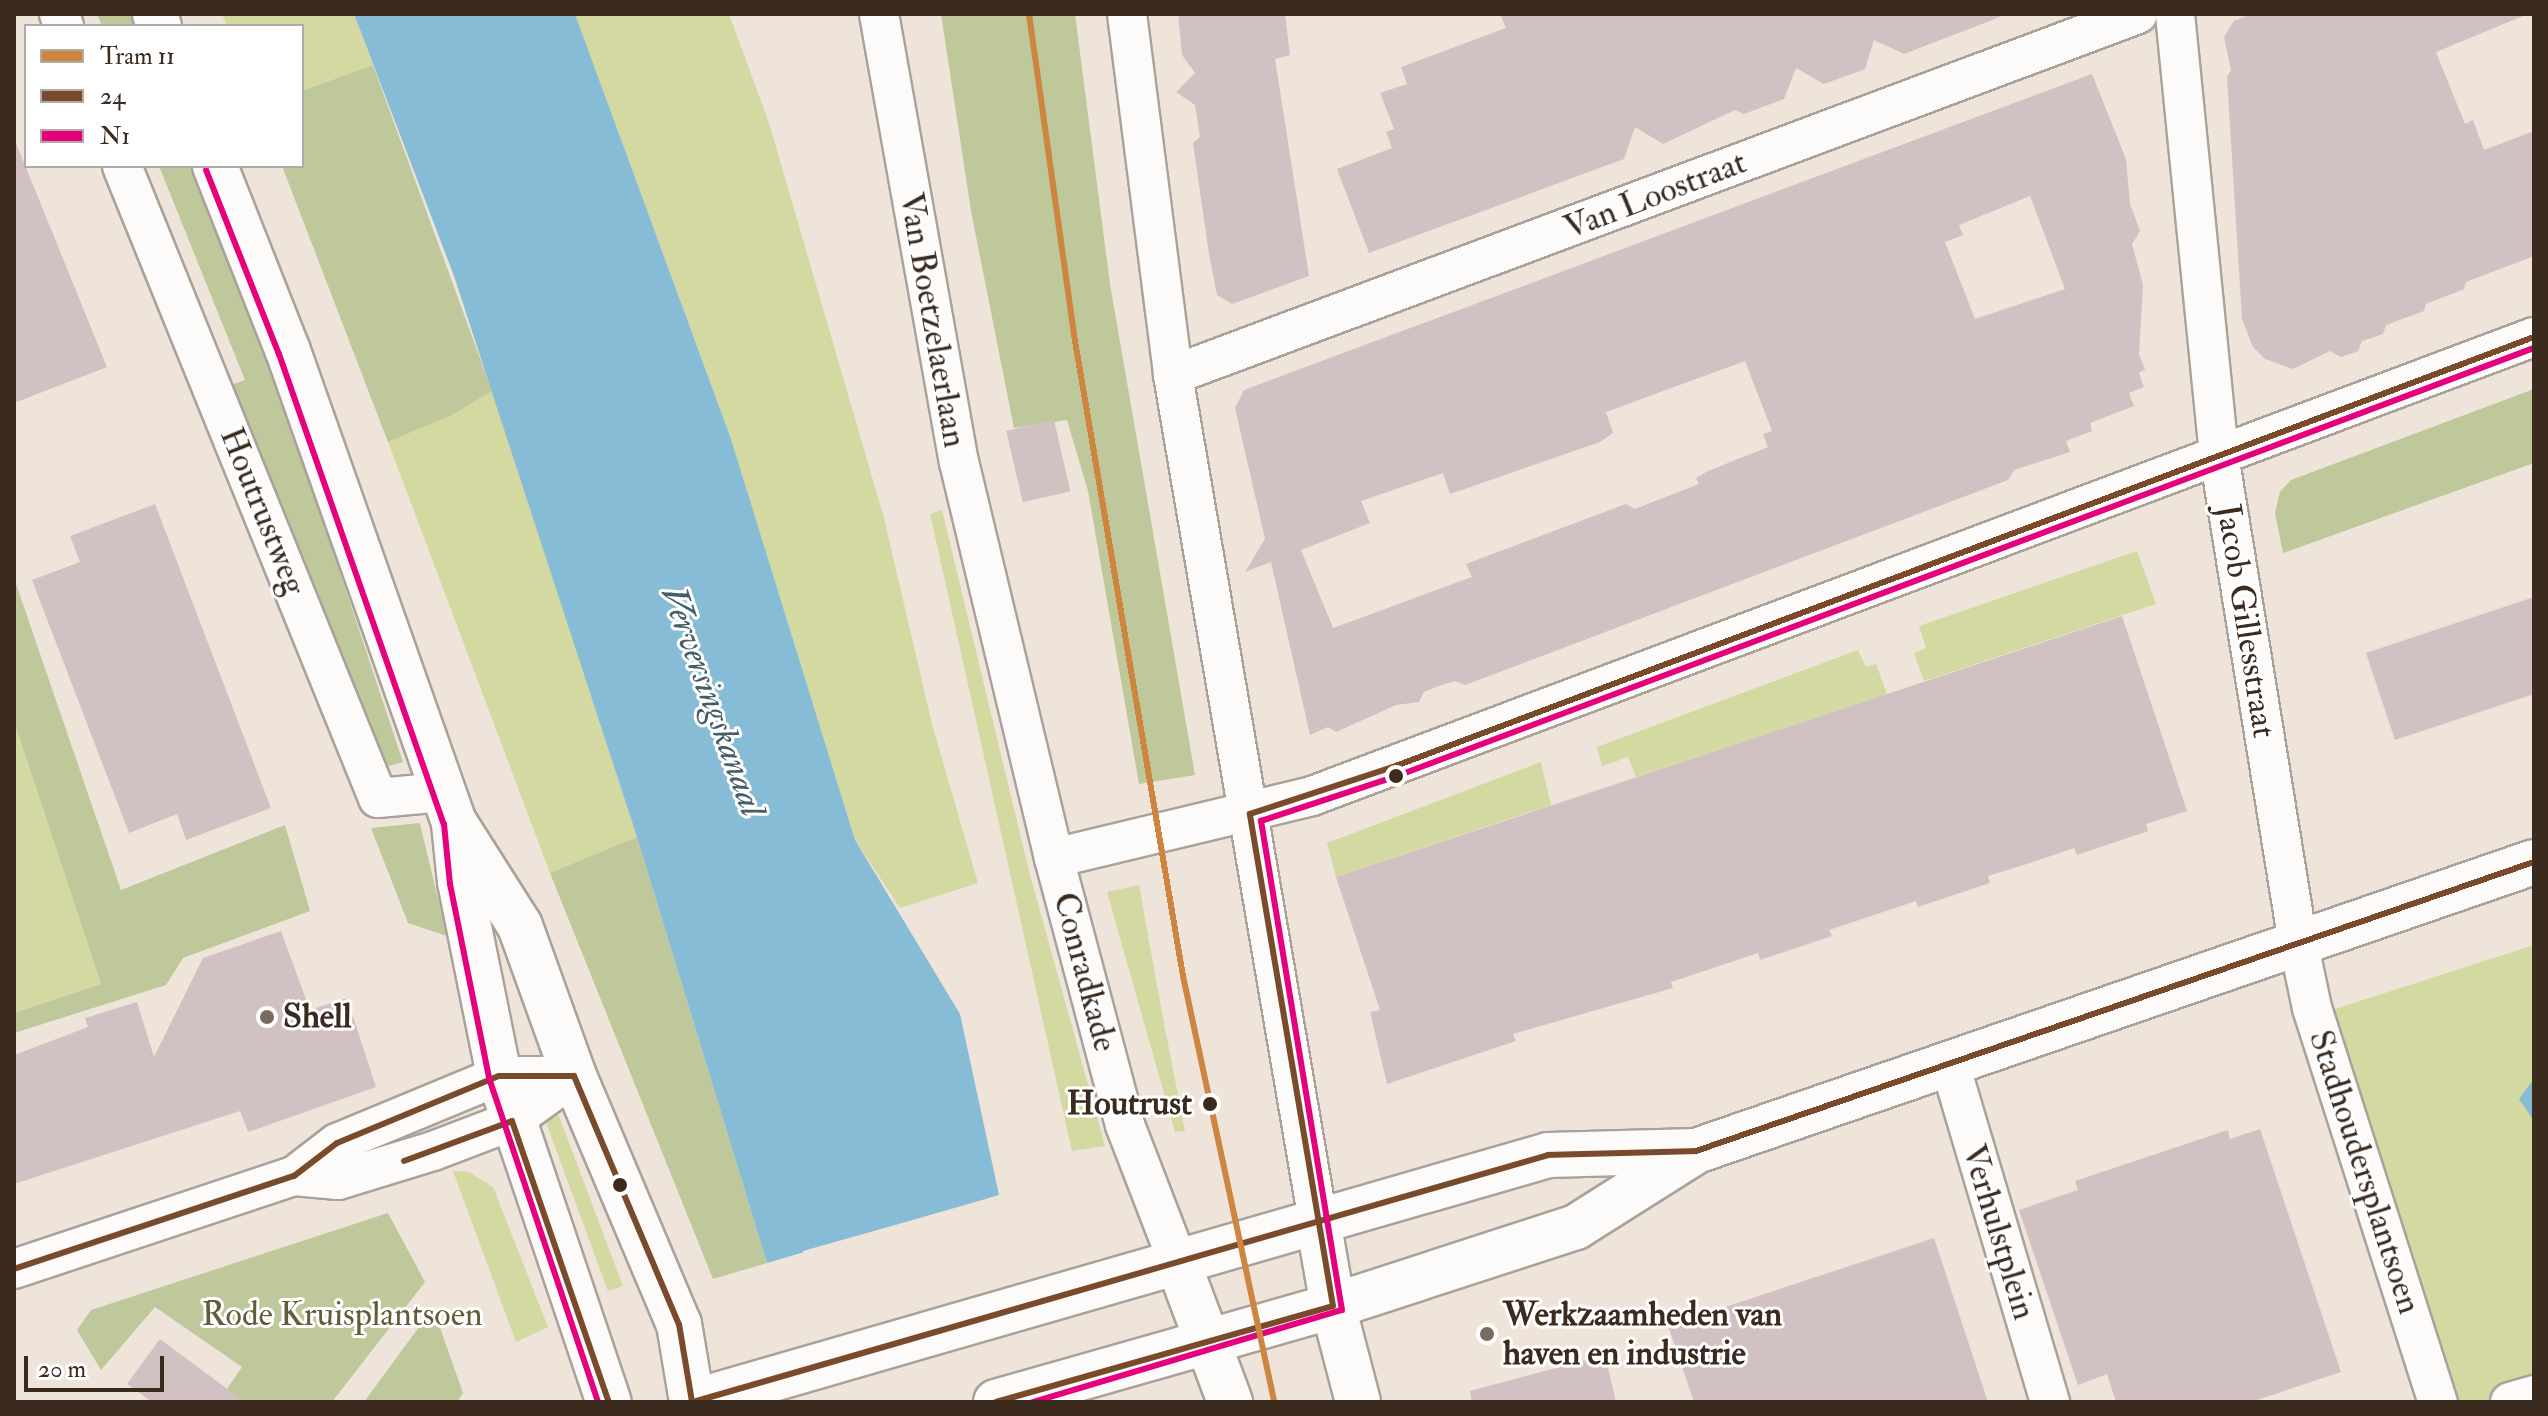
<!DOCTYPE html>
<html>
<head>
<meta charset="utf-8">
<style>
  body { margin:0 }
  #map { position:relative; width:2548px; height:1416px; overflow:hidden; background:#eee4d9; font-family:"IM FELL Double Pica",serif }
  div>[style] { position:absolute }
  [style*='--x'] { left:calc(var(--x)*1px); top:calc(var(--y)*1px); width:calc(var(--w)*1px); rotate:calc(var(--a)*1deg) }
  .green>* { inset:0; background:#d3d9a1 }
  .forest>* { inset:0; background:#bec89a }
  .water>* { inset:0; background:#87bcd6 }
  .pier>* { inset:0; background:#eee4d9 }
  .building>* { inset:0; background:#d2c1c2; transform-origin:0 0 }
  .roads { filter:drop-shadow(2px 0 #aaa29a) drop-shadow(-2px 0 #aaa29a) drop-shadow(0 2px #aaa29a) drop-shadow(0 -2px #aaa29a) }
  .street>* { height:38px; margin:-19px; padding:0 19px; transform-origin:19px; border-radius:19px; background:#fcfbf9 }
  .secondary>* { height:44px; margin:-22px; padding:0 22px; transform-origin:22px; border-radius:22px; background:#fcfbf9 }
  .bus-1>* { height:6px; margin:-3px; padding:0 3px; transform-origin:3px; border-radius:3px; background:#7a4b2a }
  .bus-2>* { height:6px; margin:-3px; padding:0 3px; transform-origin:3px; border-radius:3px; background:#e5007d }
  .tram-1>* { height:6px; margin:-3px; padding:0 3px; transform-origin:3px; border-radius:3px; background:#cd853f }
  .dots>* { width:22px; height:22px; translate:-50% -50%; box-sizing:border-box; border:4px solid #fff; border-radius:50% }
  span { translate:-50% -50%; white-space:nowrap; text-align:center; line-height:1.15; -webkit-text-stroke:6px #fff; paint-order:stroke }
  .street-label { font-size:34px; color:#3b2a1e }
  .poi-label { font-size:34px; color:#3b2a1e; font-weight:700 }
  .left { translate:0 -50%; text-align:left }
  .stop-label { font-size:34px; color:#3b2a1e; font-weight:700 }
  .right { translate:-100% -50%; text-align:right }
  .park-label { font-size:34px; color:#625c38 }
  .water-label { font-size:36px; color:#485e67; font-style:italic }
  .frame { position:absolute; inset:0; border:16px solid #3b2a1e; pointer-events:none }
  .legend { position:absolute; left:24px; top:24px; width:280px; height:144px; box-sizing:border-box; background:#fff; border:2px solid #b1aaa5; margin:0; padding:10px 14px; list-style:none; font-size:24px; color:#3b2a1e }
  .legend li { display:flex; align-items:center; gap:16px; height:40px }
  .legend b { width:40px; border:2px solid #b1aaa5 }
  .scale { position:absolute; left:24px; top:1356px; width:140px; height:36px; box-sizing:border-box; border:4px solid #3b2a1e; border-top:0; padding-left:10px; font-size:24px; line-height:28px; white-space:nowrap; color:#3b2a1e; -webkit-text-stroke:6px #fff; paint-order:stroke }
</style>
</head>
<body>
<div id="map">
  <div class="green">
    <i style="clip-path:polygon(222px 14px,354px 14px,373px 65px,302px 91px,302px 26px,227px 26px)"></i>
    <i style="clip-path:polygon(575px 14px,729px 14px,769px 123px,884px 518px,932px 724px,978px 883px,900px 908px,855px 840px,731px 439px)"></i>
    <i style="clip-path:polygon(492px 391px,637px 837px,550px 873px,388px 442px,452px 415px)"></i>
    <i style="clip-path:polygon(942px 510px,1029px 871px,1105px 1146px,1072px 1151px,930px 514px)"></i>
    <i style="clip-path:polygon(2137px 551px,2156px 604px,1924px 681px,1914px 653px,1926px 648px,1919px 626px)"></i>
    <i style="clip-path:polygon(1858px 650px,1866px 667px,1876px 664px,1887px 694px,1636px 777px,1628px 757px,1602px 766px,1597px 747px)"></i>
    <i style="clip-path:polygon(14px 721px,101px 984px,14px 1013px)"></i>
    <i style="clip-path:polygon(1541px 762px,1551px 805px,1336px 877px,1327px 843px)"></i>
    <i style="clip-path:polygon(1139px 885px,1162px 1013px,1185px 1131px,1175px 1132px,1107px 892px)"></i>
    <i style="clip-path:polygon(2534px 945px,2534px 1376px,2483px 1402px,2439px 1402px,2329px 1011px)"></i>
    <i style="clip-path:polygon(547px 1106px,559px 1116px,623px 1286px,608px 1291px,541px 1109px)"></i>
    <i style="clip-path:polygon(453px 1171px,469px 1172px,493px 1187px,548px 1327px,516px 1342px)"></i>
  </div>
  <div class="forest">
    <i style="clip-path:polygon(97px 14px,131px 14px,135px 26px,102px 26px)"></i>
    <i style="clip-path:polygon(941px 14px,1075px 14px,1110px 284px,1195px 775px,1139px 784px,1088px 491px,1067px 420px,1014px 428px,971px 211px)"></i>
    <i style="clip-path:polygon(373px 65px,492px 391px,452px 415px,388px 442px,282px 166px,302px 166px,302px 91px)"></i>
    <i style="clip-path:polygon(159px 166px,190px 166px,292px 428px,403px 762px,379px 769px,231px 385px,245px 380px)"></i>
    <i style="clip-path:polygon(2534px 389px,2534px 463px,2283px 553px,2275px 513px,2280px 492px,2291px 480px)"></i>
    <i style="clip-path:polygon(14px 578px,121px 890px,285px 825px,310px 911px,183px 958px,166px 985px,14px 1033px,14px 1013px,101px 984px,14px 721px)"></i>
    <i style="clip-path:polygon(420px 823px,420px 824px,447px 936px,408px 923px,371px 828px)"></i>
    <i style="clip-path:polygon(637px 837px,767px 1263px,713px 1279px,550px 873px)"></i>
    <i style="clip-path:polygon(388px 1213px,425px 1282px,332px 1402px,218px 1402px,242px 1367px,155px 1307px,101px 1370px,77px 1330px,91px 1310px)"></i>
    <i style="clip-path:polygon(433px 1308px,463px 1393px,457px 1402px,364px 1402px)"></i>
  </div>
  <div class="water">
    <i style="clip-path:polygon(354px 14px,575px 14px,731px 439px,855px 840px,960px 1014px,999px 1195px,767px 1263px,637px 837px,454px 276px)"></i>
    <i style="clip-path:polygon(2534px 1079px,2534px 1121px,2519px 1099px)"></i>
  </div>
  <div class="pier">
    <i style="clip-path:polygon(966px 1205px,1023px 1402px,847px 1402px,803px 1251px)"></i>
  </div>
  <div class="building">
    <i style="clip-path:polygon(1178px 14px,1285px 14px,1290px 55px,1275px 59px,1309px 276px,1232px 304px,1217px 295px,1209px 254px,1193px 143px,1200px 137px,1195px 105px,1176px 92px,1195px 73px,1182px 55px)"></i>
    <i style="clip-path:polygon(1500px 14px,2000px 14px,2000px 17px,1904px 54px,1874px 40px,1865px 69px,1824px 84px,1796px 68px,1784px 99px,1744px 114px,1735px 110px,1663px 144px,1635px 127px,1624px 159px,1369px 253px,1337px 169px,1392px 148px,1386px 132px,1394px 129px,1380px 93px,1407px 84px,1401px 67px,1506px 28px)"></i>
    <i style="clip-path:polygon(2252px 14px,2528px 14px,2436px 52px,2465px 124px,2473px 120px,2484px 150px,2534px 131px,2534px 256px,2466px 282px,2464px 289px,2426px 304px,2424px 311px,2386px 325px,2383px 334px,2362px 341px,2358px 351px,2341px 357px,2330px 351px,2293px 369px,2265px 359px,2253px 347px,2242px 319px,2227px 77px,2231px 70px,2224px 37px,2234px 21px)"></i>
    <i style="clip-path:polygon(evenodd,2092px 74px,2126px 159px,2130px 204px,2140px 231px,2132px 244px,2143px 285px,2139px 354px,2145px 370px,2139px 373px,2144px 387px,2129px 393px,2134px 406px,2090px 423px,2092px 431px,2066px 441px,2070px 452px,2014px 470px,2008px 480px,1465px 685px,1455px 681px,1439px 686px,1424px 692px,1419px 702px,1396px 705px,1336px 732px,1328px 727px,1310px 735px,1271px 562px,1245px 572px,1265px 539px,1235px 408px,1244px 390px,2092px 74px,2030px 196px,2065px 289px,1975px 319px,1945px 242px,1963px 235px,1959px 225px,2030px 196px,2092px 74px,1745px 361px,1772px 431px,1763px 434px,1768px 447px,1708px 471px,1696px 478px,1699px 484px,1635px 509px,1626px 504px,1466px 564px,1472px 577px,1333px 628px,1301px 550px,1370px 523px,1361px 501px,1443px 473px,1450px 494px,1600px 442px,1613px 433px,1606px 412px,1745px 361px)"></i>
    <i style="clip-path:polygon(14px 138px,107px 367px,14px 403px)"></i>
    <i style="left:1054px;top:420px;width:73px;height:49px;rotate:77deg"></i>
    <i style="clip-path:polygon(155px 504px,271px 808px,186px 840px,177px 814px,129px 833px,32px 580px,80px 562px,70px 536px)"></i>
    <i style="clip-path:polygon(2534px 597px,2534px 694px,2395px 740px,2366px 653px)"></i>
    <i style="clip-path:polygon(2122px 616px,2187px 811px,2146px 824px,2148px 831px,2077px 855px,2074px 848px,2036px 861px,1988px 876px,1990px 883px,1918px 907px,1916px 901px,1829px 930px,1832px 936px,1760px 960px,1758px 953px,1671px 982px,1673px 988px,1513px 1034px,1516px 1041px,1387px 1084px,1370px 1012px,1380px 1010px,1336px 877px)"></i>
    <i style="clip-path:polygon(281px 931px,310px 1010px,347px 998px,376px 1087px,248px 1132px,240px 1111px,14px 1184px,14px 1055px,88px 1027px,85px 1018px,137px 1002px,154px 1057px,203px 958px)"></i>
    <i style="clip-path:polygon(2260px 1129px,2341px 1372px,2251px 1402px,2116px 1402px,2107px 1374px,2078px 1385px,2019px 1210px,2078px 1190px,2075px 1181px,2228px 1130px,2230px 1139px)"></i>
    <i style="clip-path:polygon(1934px 1238px,1988px 1402px,1694px 1402px,1668px 1326px)"></i>
    <i style="clip-path:polygon(160px 1339px,245px 1402px,152px 1402px,127px 1384px)"></i>
    <i style="clip-path:polygon(1605px 1355px,1616px 1402px,1472px 1402px,1470px 1391px)"></i>
  </div>
  <div class="roads">
    <div class="street">
      <i style="--x:59;--y:14;--w:13;--a:67"></i>
      <i style="--x:879;--y:14;--w:455;--a:79.9"></i>
      <i style="--x:959;--y:462;--w:407;--a:76.5"></i>
      <i style="--x:1054;--y:858;--w:276;--a:75.1"></i>
      <i style="--x:1125;--y:1125;--w:145;--a:68.9"></i>
      <i style="--x:1127;--y:14;--w:364;--a:82.7"></i>
      <i style="--x:1173;--y:375;--w:858;--a:80.27"></i>
      <i style="--x:2175;--y:14;--w:443;--a:84.3"></i>
      <i style="--x:2219;--y:455;--w:492;--a:80.8"></i>
      <i style="--x:2298;--y:941;--w:68;--a:78.2"></i>
      <i style="--x:2312;--y:1008;--w:414;--a:72.3"></i>
      <i style="--x:122;--y:166;--w:682;--a:67.95"></i>
      <i style="--x:378;--y:798;--w:65;--a:-5.3"></i>
      <i style="--x:1173;--y:375;--w:1030;--a:-20.51"></i>
      <i style="--x:1054;--y:858;--w:265;--a:-13.5"></i>
      <i style="--x:1312;--y:796;--w:1305;--a:-20.59"></i>
      <i style="--x:1949;--y:1061;--w:356;--a:73.5"></i>
      <i style="--x:294;--y:1176;--w:44;--a:5.2"></i>
      <i style="--x:338;--y:1180;--w:99;--a:-17"></i>
      <i style="--x:433;--y:1151;--w:85;--a:-20.8"></i>
      <i style="--x:512;--y:1121;--w:77;--a:-36"></i>
      <i style="--x:14;--y:1269;--w:295;--a:-18.4"></i>
      <i style="--x:294;--y:1176;--w:54;--a:-37.5"></i>
      <i style="--x:337;--y:1143;--w:175;--a:-22.5"></i>
      <i style="--x:499;--y:1076;--w:75;--a:0"></i>
      <i style="--x:2510;--y:1402;--w:25;--a:-16"></i>
    </div>
    <div class="secondary">
      <i style="--x:155;--y:14;--w:13;--a:72"></i>
      <i style="--x:215;--y:166;--w:199;--a:68.5"></i>
      <i style="--x:288;--y:351;--w:499;--a:70.6"></i>
      <i style="--x:454;--y:822;--w:123;--a:57.6"></i>
      <i style="--x:520;--y:926;--w:159;--a:70.2"></i>
      <i style="--x:574;--y:1076;--w:269;--a:67.1"></i>
      <i style="--x:679;--y:1324;--w:79;--a:80.5"></i>
      <i style="--x:454;--y:824;--w:58;--a:84.1"></i>
      <i style="--x:460;--y:882;--w:198;--a:78.6"></i>
      <i style="--x:499;--y:1076;--w:344;--a:71.4"></i>
      <i style="--x:1318;--y:1221;--w:86;--a:80"></i>
      <i style="--x:1333;--y:1306;--w:99;--a:75.4"></i>
      <i style="--x:1177;--y:1260;--w:152;--a:69.5"></i>
      <i style="--x:693;--y:1402;--w:890;--a:-16.11"></i>
      <i style="--x:1548;--y:1155;--w:147;--a:-1.6"></i>
      <i style="--x:996;--y:1402;--w:350;--a:-15.9"></i>
      <i style="--x:1333;--y:1306;--w:256;--a:-18"></i>
      <i style="--x:1576;--y:1227;--w:142;--a:-32.3"></i>
      <i style="--x:1696;--y:1151;--w:886;--a:-19.03"></i>
    </div>
  </div>
  <div class="bus-1">
    <i style="--x:404;--y:1161;--w:115;--a:-20.3"></i>
    <i style="--x:512;--y:1121;--w:297;--a:71"></i>
    <i style="--x:14;--y:1269;--w:295;--a:-18.4"></i>
    <i style="--x:294;--y:1176;--w:54;--a:-37.5"></i>
    <i style="--x:337;--y:1143;--w:175;--a:-22.5"></i>
    <i style="--x:499;--y:1076;--w:75;--a:0"></i>
    <i style="--x:574;--y:1076;--w:269;--a:67.1"></i>
    <i style="--x:679;--y:1324;--w:79;--a:80.5"></i>
    <i style="--x:693;--y:1402;--w:890;--a:-16.11"></i>
    <i style="--x:1548;--y:1155;--w:148;--a:-1.5"></i>
    <i style="--x:1696;--y:1151;--w:886;--a:-19.03"></i>
    <i style="--x:996;--y:1402;--w:350;--a:-15.9"></i>
    <i style="--x:1333;--y:1306;--w:499;--a:-99.6"></i>
    <i style="--x:1250;--y:814;--w:151;--a:-18.2"></i>
    <i style="--x:1393;--y:767;--w:1219;--a:-20.65"></i>
  </div>
  <div class="bus-2">
    <i style="--x:206;--y:170;--w:198;--a:68.4"></i>
    <i style="--x:279;--y:354;--w:498;--a:70.7"></i>
    <i style="--x:444;--y:824;--w:60;--a:84.3"></i>
    <i style="--x:450;--y:884;--w:198;--a:78.6"></i>
    <i style="--x:489;--y:1078;--w:342;--a:71.4"></i>
    <i style="--x:1033;--y:1402;--w:322;--a:-16.6"></i>
    <i style="--x:1342;--y:1310;--w:496;--a:-99.4"></i>
    <i style="--x:1261;--y:821;--w:143;--a:-18.3"></i>
    <i style="--x:1397;--y:776;--w:1215;--a:-20.63"></i>
  </div>
  <div class="tram-1">
    <i style="--x:1029;--y:14;--w:324;--a:82"></i>
    <i style="--x:1074;--y:335;--w:650;--a:80.35"></i>
    <i style="--x:1183;--y:976;--w:436;--a:77.9"></i>
  </div>
  <div class="dots">
    <i style="left:1396px;top:776px;background:#3b2a1e"></i>
    <i style="left:267px;top:1017px;background:#7a6b5f"></i>
    <i style="left:1210px;top:1104px;background:#3b2a1e"></i>
    <i style="left:620px;top:1185px;background:#3b2a1e"></i>
    <i style="left:1487px;top:1334px;background:#7a6b5f"></i>
  </div>
  <div class="street-label">
    <span style="left:1655px;top:195px;rotate:-21deg">Van Loostraat</span>
    <span style="left:933px;top:320px;rotate:80deg">Van Boetzelaerlaan</span>
    <span style="left:263px;top:511px;rotate:68deg">Houtrustweg</span>
    <span style="left:2246px;top:621px;rotate:81deg">Jacob Gillesstraat</span>
    <span style="left:1085px;top:972px;rotate:75deg">Conradkade</span>
    <span style="left:2365px;top:1172px;rotate:72deg">Stadhoudersplantsoen</span>
    <span style="left:1999px;top:1232px;rotate:73deg">Verhulstplein</span>
  </div>
  <div class="poi-label">
    <span class="left" style="left:283px;top:1017px">Shell</span>
    <span class="left" style="left:1503px;top:1334px">Werkzaamheden van<br>haven en industrie</span>
  </div>
  <div class="stop-label">
    <span class="right" style="left:1192px;top:1104px">Houtrust</span>
  </div>
  <div class="park-label">
    <span style="left:342px;top:1315px">Rode Kruisplantsoen</span>
  </div>
  <div class="water-label">
    <span style="left:713px;top:701px;rotate:70deg">Verversingskanaal</span>
  </div>
  <div class="frame"></div>
  <ul class="legend">
  <li><b style="height:10px;background:#cd853f"></b>Tram 11</li>
  <li><b style="height:10px;background:#7a4b2a"></b>24</li>
  <li><b style="height:10px;background:#e5007d"></b>N1</li>
  </ul>
  <div class="scale">20 m</div>
</div>
</body>
</html>
